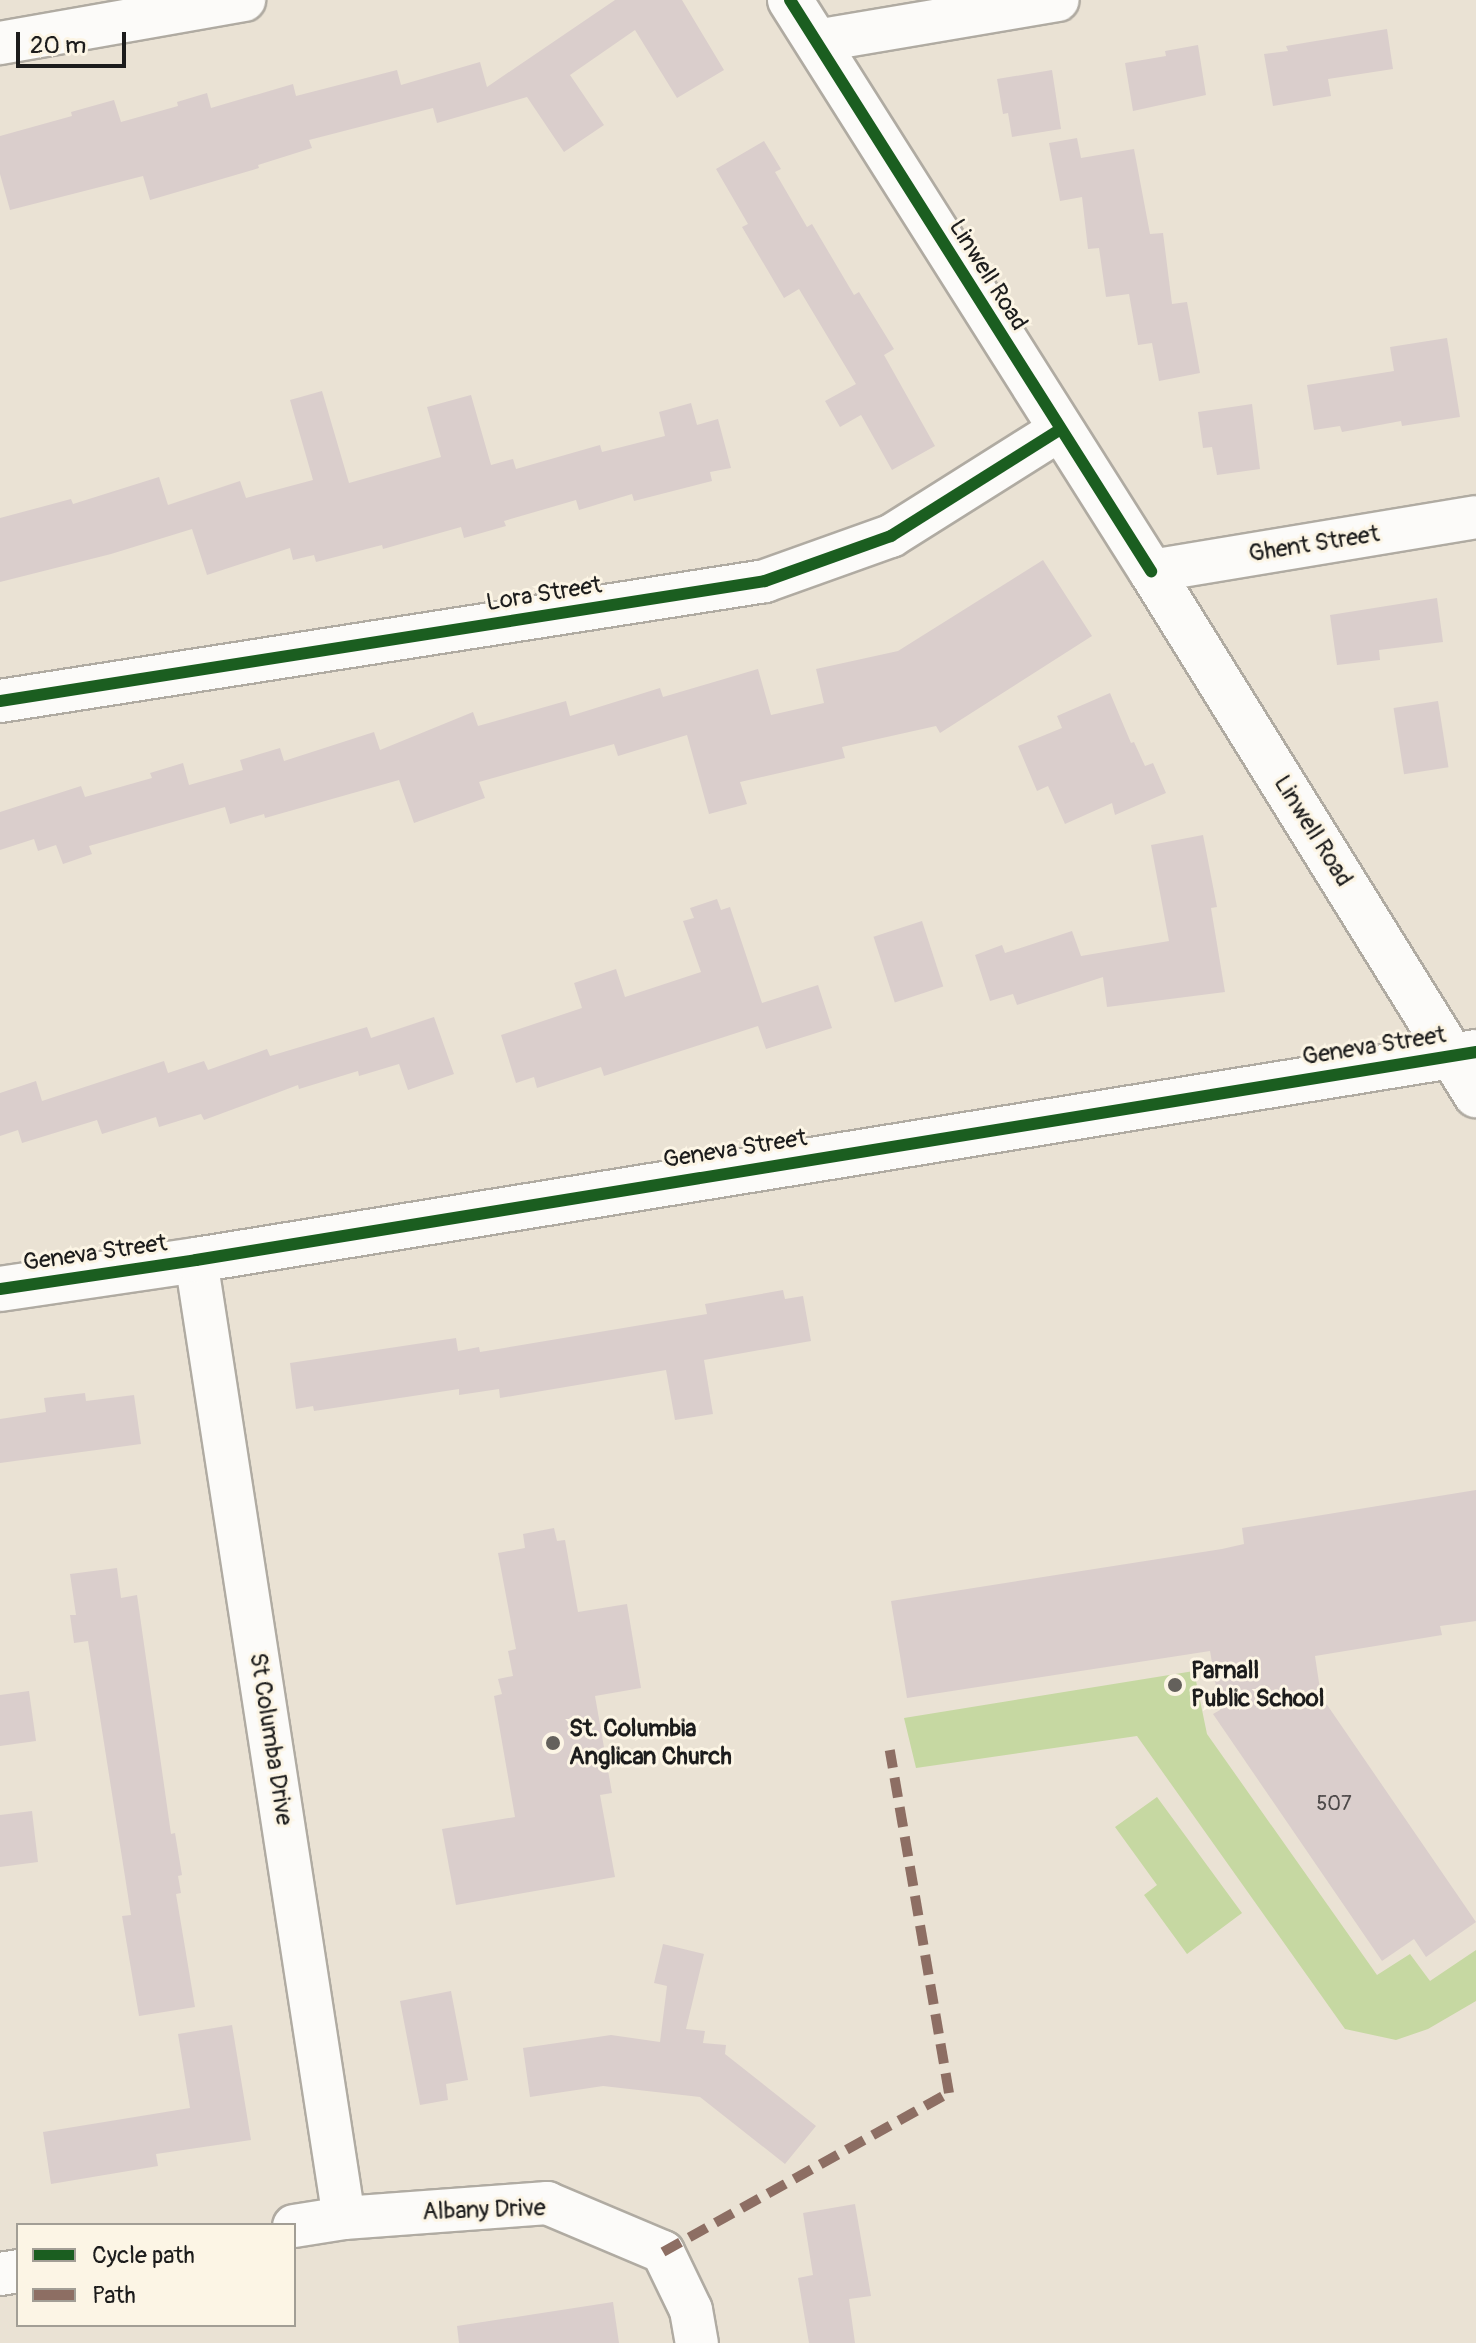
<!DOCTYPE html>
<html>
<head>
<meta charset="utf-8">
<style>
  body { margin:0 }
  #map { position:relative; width:1476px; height:2343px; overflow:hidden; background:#eae2d4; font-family:Pangolin,sans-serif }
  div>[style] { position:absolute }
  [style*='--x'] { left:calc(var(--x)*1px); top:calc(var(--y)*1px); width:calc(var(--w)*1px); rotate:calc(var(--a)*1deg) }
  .green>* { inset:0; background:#c6d8a2 }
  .building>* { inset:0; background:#dacecc; transform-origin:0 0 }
  .roads { filter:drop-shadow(2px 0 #b0aba2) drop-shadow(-2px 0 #b0aba2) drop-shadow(0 2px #b0aba2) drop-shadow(0 -2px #b0aba2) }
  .minor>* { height:42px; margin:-21px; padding:0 21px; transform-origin:21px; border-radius:21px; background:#fcfbf9 }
  .secondary>* { height:44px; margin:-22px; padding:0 22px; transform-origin:22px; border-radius:22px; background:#fcfbf9 }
  .quiet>* { height:10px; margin-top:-5px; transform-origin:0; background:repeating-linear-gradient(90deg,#8d6e63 0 20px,transparent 0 30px) }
  .cycleway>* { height:12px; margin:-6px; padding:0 6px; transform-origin:6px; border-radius:6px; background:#1b5e20 }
  .dots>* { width:22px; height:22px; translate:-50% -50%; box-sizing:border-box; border:4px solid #fcf5e5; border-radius:50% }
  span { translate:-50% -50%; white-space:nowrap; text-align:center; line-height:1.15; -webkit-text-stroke:6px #fcf5e5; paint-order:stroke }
  .number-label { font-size:20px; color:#4c4848 }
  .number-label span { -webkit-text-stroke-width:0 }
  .street-label { font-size:24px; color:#1c1c1c }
  .poi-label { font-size:24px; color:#1c1c1c; font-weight:700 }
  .left { translate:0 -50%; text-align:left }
  .legend { position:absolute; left:16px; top:2223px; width:280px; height:104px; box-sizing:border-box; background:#fcf5e5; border:2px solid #a29e95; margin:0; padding:10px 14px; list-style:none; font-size:24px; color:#1c1c1c }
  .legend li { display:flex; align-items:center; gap:16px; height:40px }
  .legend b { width:40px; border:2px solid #a29e95 }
  .scale { position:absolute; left:16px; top:32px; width:110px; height:36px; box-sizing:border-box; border:4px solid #1c1c1c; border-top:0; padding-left:10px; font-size:24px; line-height:28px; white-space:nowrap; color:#1c1c1c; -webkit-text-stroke:6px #fcf5e5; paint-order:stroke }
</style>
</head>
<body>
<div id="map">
  <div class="green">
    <i style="clip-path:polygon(1194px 1671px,1207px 1734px,1377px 1975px,1410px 1954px,1430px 1981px,1476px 1950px,1476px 2001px,1428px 2029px,1396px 2040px,1345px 2029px,1137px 1736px,916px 1768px,904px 1718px)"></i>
    <i style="clip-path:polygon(1157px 1797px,1242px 1913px,1187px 1954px,1144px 1895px,1157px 1885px,1115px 1827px)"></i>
  </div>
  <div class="building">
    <i style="clip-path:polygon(615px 0,682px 0,724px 70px,677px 98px,635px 30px,570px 75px,604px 125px,564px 152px,527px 97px,437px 123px,433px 108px,309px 140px,312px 148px,258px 165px,259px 168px,150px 200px,143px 176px,10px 210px,0 174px,0 136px,72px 116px,71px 112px,114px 100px,121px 122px,178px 106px,177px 102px,207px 93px,211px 108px,293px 84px,296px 96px,397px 70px,401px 85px,480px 62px,487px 87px)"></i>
    <i style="clip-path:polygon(1387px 29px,1393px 69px,1328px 79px,1331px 96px,1273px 106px,1264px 54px,1288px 51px,1286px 46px)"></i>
    <i style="clip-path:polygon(1198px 45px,1206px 95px,1133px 111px,1125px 63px,1166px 56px,1165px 51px)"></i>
    <i style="clip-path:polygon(1052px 70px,1061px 129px,1012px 137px,1008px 113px,1003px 114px,997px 79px)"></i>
    <i style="clip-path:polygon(1077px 138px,1081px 158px,1134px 149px,1150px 234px,1163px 233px,1172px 304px,1187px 302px,1200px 373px,1159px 381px,1152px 343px,1138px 345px,1129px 294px,1106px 297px,1099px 248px,1088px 249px,1082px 197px,1060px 201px,1049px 143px)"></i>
    <i style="clip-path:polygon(764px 141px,781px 169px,775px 172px,807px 227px,812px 224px,854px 295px,859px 292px,894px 349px,884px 355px,935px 446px,892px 470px,861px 415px,840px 427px,825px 401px,856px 384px,799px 289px,784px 298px,742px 227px,748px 224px,716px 169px)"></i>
    <i style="clip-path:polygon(1447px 338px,1460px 417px,1402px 426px,1401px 421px,1342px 432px,1340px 426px,1314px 430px,1307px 385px,1394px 371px,1390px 347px)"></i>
    <i style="clip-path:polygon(322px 391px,349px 483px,441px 457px,427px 407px,471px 395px,491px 465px,513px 459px,516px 469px,600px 445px,602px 452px,665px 436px,659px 412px,691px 403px,697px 425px,718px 419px,731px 468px,710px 472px,712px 481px,634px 501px,632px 494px,579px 510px,576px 500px,504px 521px,506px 526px,464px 538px,461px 527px,383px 549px,382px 545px,316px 562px,314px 555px,293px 560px,290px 548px,207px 575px,192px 529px,111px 554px,0 582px,0 518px,71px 499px,73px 504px,159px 477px,168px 505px,240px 481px,246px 498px,313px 480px,290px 400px)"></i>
    <i style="clip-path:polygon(1252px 404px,1260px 469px,1217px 475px,1212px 447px,1203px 448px,1198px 412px)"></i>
    <i style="clip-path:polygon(1043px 560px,1092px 636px,940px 733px,936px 726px,842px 747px,845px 758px,740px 782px,747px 804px,709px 814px,687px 735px,618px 756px,614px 744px,479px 782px,485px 798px,414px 823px,399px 780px,265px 818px,264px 814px,230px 824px,225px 807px,89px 846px,92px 854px,63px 864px,56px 845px,38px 851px,34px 839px,0 850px,0 812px,81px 786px,85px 797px,152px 778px,150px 773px,183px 763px,189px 785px,243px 770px,240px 760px,280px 748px,284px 761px,374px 732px,380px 750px,473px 712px,478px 726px,566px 701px,570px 716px,660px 688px,663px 697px,758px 669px,771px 715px,824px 703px,816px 669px,898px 651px)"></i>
    <i style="clip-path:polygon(1437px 598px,1443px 642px,1379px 650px,1380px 660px,1337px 665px,1330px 615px)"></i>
    <i style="clip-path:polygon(1110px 693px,1131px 743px,1134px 742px,1145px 766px,1153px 763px,1166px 793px,1115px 815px,1112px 803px,1065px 824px,1048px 786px,1037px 791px,1018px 746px,1062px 728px,1057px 716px)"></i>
    <i style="left:1438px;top:701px;width:67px;height:45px;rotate:81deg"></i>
    <i style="clip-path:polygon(1203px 835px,1217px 907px,1211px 908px,1225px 992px,1107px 1007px,1103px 977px,1017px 1005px,1013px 994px,990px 1001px,975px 955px,1002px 945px,1005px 953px,1072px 931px,1081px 956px,1169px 941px,1151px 845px)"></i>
    <i style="clip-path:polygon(717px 899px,721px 910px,730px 907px,762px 1003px,818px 985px,832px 1028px,766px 1049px,758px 1026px,604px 1076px,601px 1067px,537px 1088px,534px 1077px,516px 1083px,501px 1035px,582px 1008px,574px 983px,616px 969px,625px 997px,701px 972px,683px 921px,694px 918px,690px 908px)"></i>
    <i style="left:922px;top:921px;width:69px;height:51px;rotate:72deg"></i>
    <i style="clip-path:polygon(434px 1017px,454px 1074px,408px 1090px,399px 1064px,359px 1076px,358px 1071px,299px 1089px,298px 1085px,204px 1120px,201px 1114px,159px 1127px,156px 1117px,102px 1134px,97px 1120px,22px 1143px,18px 1130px,0 1136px,0 1093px,36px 1081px,42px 1101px,164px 1061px,168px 1073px,204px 1061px,208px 1070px,267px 1049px,270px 1056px,367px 1027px,371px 1038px)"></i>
    <i style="clip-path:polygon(783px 1290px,785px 1299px,803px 1296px,811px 1341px,704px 1360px,713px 1414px,675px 1420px,666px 1370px,500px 1398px,499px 1389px,459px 1395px,459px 1389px,314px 1411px,313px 1406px,296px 1409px,290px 1363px,456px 1338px,458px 1351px,479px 1347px,480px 1352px,707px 1314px,705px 1304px)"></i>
    <i style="clip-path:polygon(85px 1393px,86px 1401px,134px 1395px,141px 1444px,0 1463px,0 1419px,46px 1412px,44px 1398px)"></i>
    <i style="clip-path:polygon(1476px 1490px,1476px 1621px,1440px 1626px,1442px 1635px,1315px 1656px,1321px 1696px,1476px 1922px,1426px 1957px,1414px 1939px,1382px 1961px,1213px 1714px,1220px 1710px,1210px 1651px,907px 1698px,891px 1601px,1222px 1549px,1244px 1544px,1242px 1528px)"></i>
    <i style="clip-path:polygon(554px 1528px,557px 1541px,565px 1540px,578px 1612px,627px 1604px,641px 1688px,595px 1696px,612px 1793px,600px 1795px,615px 1877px,456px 1905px,442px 1829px,515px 1817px,494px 1696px,502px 1694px,498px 1679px,513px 1676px,508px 1651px,516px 1649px,498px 1553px,525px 1548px,523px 1534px)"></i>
    <i style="clip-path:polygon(117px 1568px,121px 1598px,137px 1595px,171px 1834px,175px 1833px,182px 1875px,178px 1876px,181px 1893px,176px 1894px,195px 2007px,139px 2016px,122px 1916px,131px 1915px,88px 1641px,74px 1643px,70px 1615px,76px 1615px,70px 1574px)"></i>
    <i style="clip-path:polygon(29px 1691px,36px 1741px,0 1746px,0 1695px)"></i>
    <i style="clip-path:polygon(32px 1811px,38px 1862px,0 1867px,0 1815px)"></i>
    <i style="clip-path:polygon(663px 1944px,704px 1954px,686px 2029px,705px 2031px,703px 2043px,726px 2045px,725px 2054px,816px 2126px,785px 2164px,700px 2097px,603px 2086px,530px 2097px,523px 2048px,611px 2035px,660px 2042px,667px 1986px,654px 1983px)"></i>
    <i style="clip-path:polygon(451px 1991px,468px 2080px,446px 2084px,448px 2100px,420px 2105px,400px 2001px)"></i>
    <i style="clip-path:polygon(232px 2025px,251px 2140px,156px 2154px,158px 2166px,51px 2184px,43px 2132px,190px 2108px,178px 2034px)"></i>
    <i style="clip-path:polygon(855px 2204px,871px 2296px,849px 2299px,855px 2343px,809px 2343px,798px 2278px,813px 2275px,803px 2213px)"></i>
    <i style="clip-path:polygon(613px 2302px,619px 2343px,459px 2343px,457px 2326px)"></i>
  </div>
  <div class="roads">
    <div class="minor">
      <i style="--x:816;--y:41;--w:245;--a:-9.6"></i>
      <i style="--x:0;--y:43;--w:248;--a:-10"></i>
      <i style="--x:1151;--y:571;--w:329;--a:-9.4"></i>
      <i style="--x:0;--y:701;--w:774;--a:-8.91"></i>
      <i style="--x:765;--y:581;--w:134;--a:-19.7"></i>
      <i style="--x:891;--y:536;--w:199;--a:-32.2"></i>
      <i style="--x:196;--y:1260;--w:969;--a:81.22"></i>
      <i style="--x:294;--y:2226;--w:51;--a:-9.1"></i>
      <i style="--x:344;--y:2218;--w:204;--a:-4.2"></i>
      <i style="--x:547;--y:2203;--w:126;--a:22.9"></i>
      <i style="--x:663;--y:2252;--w:64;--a:64.2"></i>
      <i style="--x:691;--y:2310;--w:34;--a:80"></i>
      <i style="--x:0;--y:2274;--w:18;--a:-9"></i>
    </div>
    <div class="secondary">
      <i style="--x:790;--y:0;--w:676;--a:57.7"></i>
      <i style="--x:1151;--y:571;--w:617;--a:58.19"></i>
      <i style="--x:0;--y:1289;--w:198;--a:-8.4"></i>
      <i style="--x:196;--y:1260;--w:1297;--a:-9.23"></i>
    </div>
  </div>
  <div class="quiet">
    <i style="--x:663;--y:2252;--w:327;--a:-29.1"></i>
    <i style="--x:949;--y:2093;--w:348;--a:-99.8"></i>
  </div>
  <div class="cycleway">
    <i style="--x:790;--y:0;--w:676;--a:57.7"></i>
    <i style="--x:0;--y:701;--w:774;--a:-8.91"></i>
    <i style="--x:765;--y:581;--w:134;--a:-19.7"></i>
    <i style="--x:891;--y:536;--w:199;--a:-32.2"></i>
    <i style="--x:0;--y:1289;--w:198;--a:-8.4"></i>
    <i style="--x:196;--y:1260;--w:1297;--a:-9.23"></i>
  </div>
  <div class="dots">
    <i style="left:1175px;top:1685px;background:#64615c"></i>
    <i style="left:553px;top:1743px;background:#64615c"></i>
  </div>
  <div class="number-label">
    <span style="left:1334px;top:1803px">507</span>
  </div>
  <div class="street-label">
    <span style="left:988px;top:275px;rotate:58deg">Linwell Road</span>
    <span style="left:1314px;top:544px;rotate:-9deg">Ghent Street</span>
    <span style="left:544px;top:594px;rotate:-9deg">Lora Street</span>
    <span style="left:1313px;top:831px;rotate:58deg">Linwell Road</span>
    <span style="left:1374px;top:1046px;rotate:-9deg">Geneva Street</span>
    <span style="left:735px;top:1149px;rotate:-9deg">Geneva Street</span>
    <span style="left:95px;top:1253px;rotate:-8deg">Geneva Street</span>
    <span style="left:271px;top:1739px;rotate:81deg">St Columba Drive</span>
    <span style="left:484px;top:2210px;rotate:-2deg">Albany Drive</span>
  </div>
  <div class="poi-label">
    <span class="left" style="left:1191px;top:1685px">Parnall<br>Public School</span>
    <span class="left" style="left:569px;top:1743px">St. Columbia<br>Anglican Church</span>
  </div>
  <ul class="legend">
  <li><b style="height:10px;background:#1b5e20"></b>Cycle path</li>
  <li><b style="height:10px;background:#8d6e63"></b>Path</li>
  </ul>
  <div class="scale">20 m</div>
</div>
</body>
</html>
